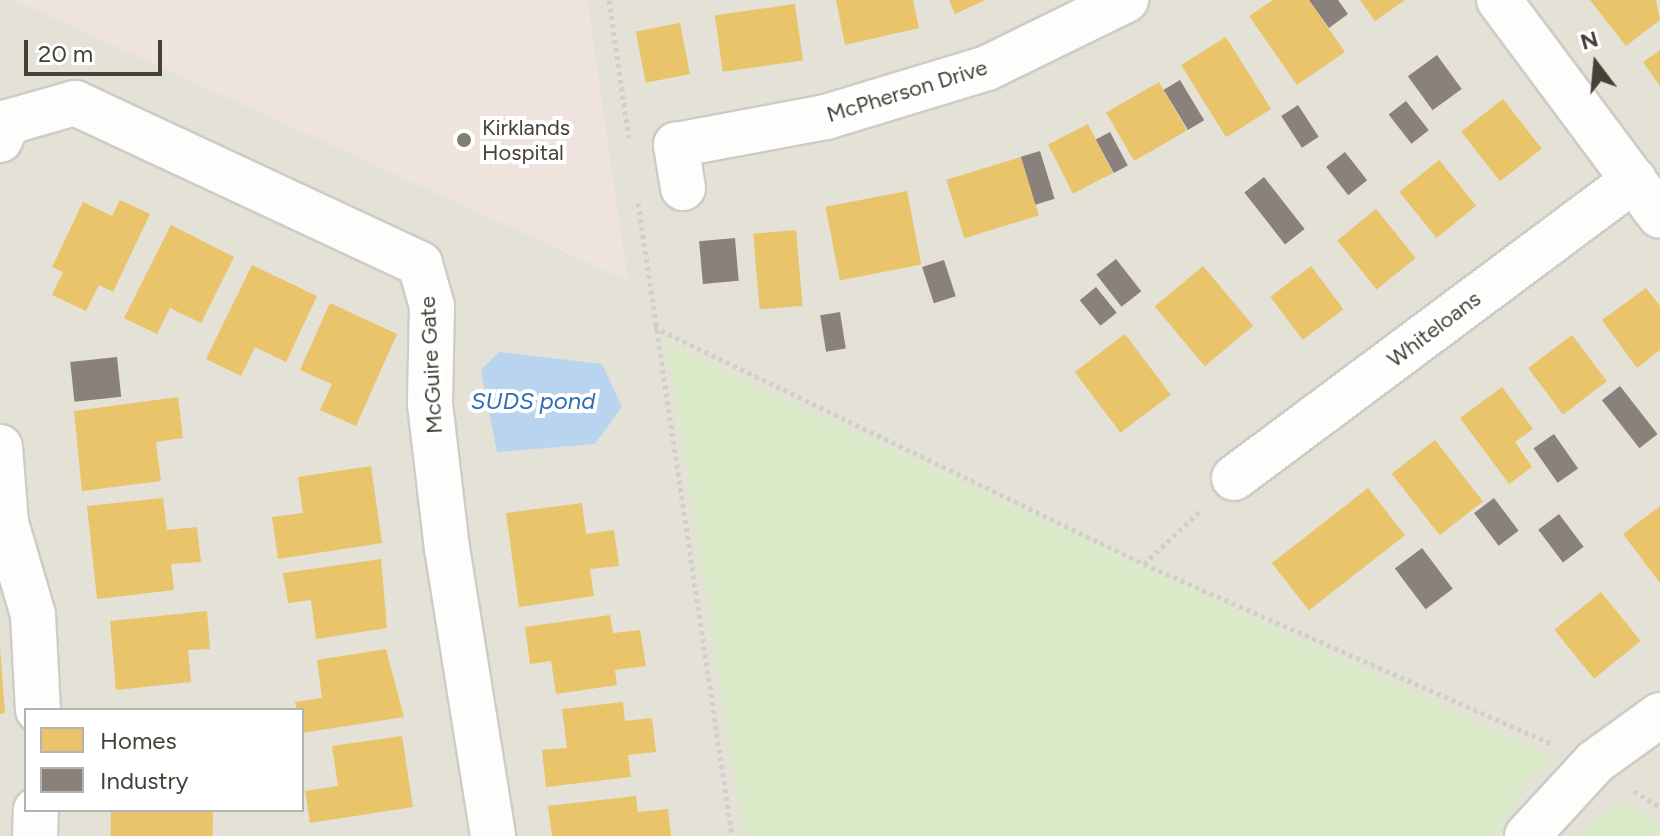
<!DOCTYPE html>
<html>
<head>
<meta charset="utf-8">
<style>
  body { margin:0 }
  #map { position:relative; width:1660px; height:836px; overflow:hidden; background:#f0efe9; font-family:Figtree,sans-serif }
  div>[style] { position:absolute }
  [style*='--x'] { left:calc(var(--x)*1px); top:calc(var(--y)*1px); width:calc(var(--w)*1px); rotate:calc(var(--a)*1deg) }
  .residential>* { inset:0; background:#e4e1d6 }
  .medical>* { inset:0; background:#efe3dd }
  .green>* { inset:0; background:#dbebc9 }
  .water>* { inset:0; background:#b9d4ee }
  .homes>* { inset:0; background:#e9c46a; transform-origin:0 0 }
  .industry>* { inset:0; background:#8a817c; transform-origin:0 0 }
  .path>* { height:5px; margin-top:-2.5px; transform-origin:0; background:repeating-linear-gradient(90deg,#d1cfca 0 4px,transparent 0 8px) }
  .roads { filter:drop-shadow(2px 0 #ceccc7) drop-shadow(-2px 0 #ceccc7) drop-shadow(0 2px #ceccc7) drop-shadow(0 -2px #ceccc7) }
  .minor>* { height:44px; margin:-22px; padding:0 22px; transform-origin:22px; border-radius:22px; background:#fdfdfc }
  .dots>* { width:22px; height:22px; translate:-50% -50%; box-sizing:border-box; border:4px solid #fff; border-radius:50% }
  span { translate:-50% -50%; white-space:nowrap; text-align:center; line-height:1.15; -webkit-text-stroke:8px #fff; paint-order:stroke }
  .street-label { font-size:22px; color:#464135 }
  .poi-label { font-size:22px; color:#464135 }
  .left { translate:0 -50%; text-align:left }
  .water-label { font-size:24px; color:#2f6eb1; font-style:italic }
  .legend { position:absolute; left:24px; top:708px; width:280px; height:104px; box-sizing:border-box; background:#fff; border:2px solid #b5b3ae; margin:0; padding:10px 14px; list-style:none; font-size:24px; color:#464135 }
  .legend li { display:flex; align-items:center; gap:16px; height:40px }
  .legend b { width:40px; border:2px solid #b5b3ae }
  .north { position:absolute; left:1556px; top:24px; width:80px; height:80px; -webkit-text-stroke:6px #fff; paint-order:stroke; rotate:344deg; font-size:22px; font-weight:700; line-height:32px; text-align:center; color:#464135 }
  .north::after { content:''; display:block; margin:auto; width:28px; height:36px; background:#464135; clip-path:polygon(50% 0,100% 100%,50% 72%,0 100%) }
  .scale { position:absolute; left:24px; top:40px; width:138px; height:36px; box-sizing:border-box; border:4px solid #464135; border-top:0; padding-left:10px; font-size:24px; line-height:28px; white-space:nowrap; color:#464135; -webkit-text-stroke:6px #fff; paint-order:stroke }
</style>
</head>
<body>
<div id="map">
  <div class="residential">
    <i style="clip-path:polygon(evenodd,0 0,15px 0,627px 280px,587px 0,1660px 0,1660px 836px,0 836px,0 0,26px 710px,302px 710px,302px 810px,26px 810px,26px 710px)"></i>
  </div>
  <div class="medical">
    <i style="clip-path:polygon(15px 0,587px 0,628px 280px)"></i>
  </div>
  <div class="green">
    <i style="clip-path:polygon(667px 344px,1557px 759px,1528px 779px,1495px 836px,744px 836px)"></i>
    <i style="clip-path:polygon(1622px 801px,1660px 825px,1660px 836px,1576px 836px)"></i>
  </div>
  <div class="water">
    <i style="clip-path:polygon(499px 352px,602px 364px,622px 407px,595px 444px,497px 452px,481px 370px)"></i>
  </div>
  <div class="homes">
    <i style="clip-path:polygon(836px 0,913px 0,919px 28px,845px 45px)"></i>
    <i style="clip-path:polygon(949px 0,985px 0,955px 14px)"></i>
    <i style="clip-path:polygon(1273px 0,1309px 0,1345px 52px,1297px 85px,1249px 16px)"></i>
    <i style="clip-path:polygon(1360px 0,1405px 0,1375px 21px)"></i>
    <i style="clip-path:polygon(1590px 0,1656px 0,1660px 20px,1626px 46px)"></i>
    <i style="left:795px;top:4px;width:57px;height:81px;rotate:82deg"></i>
    <i style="left:680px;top:23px;width:52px;height:45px;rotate:79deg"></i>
    <i style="left:1226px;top:37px;width:85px;height:53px;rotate:58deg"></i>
    <i style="clip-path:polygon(1660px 50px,1660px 86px,1643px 62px)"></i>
    <i style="left:1159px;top:82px;width:56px;height:61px;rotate:60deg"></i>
    <i style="left:1503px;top:99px;width:63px;height:53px;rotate:52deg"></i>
    <i style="left:1088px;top:124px;width:55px;height:45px;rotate:63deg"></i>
    <i style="left:1021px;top:157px;width:61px;height:78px;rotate:73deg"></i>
    <i style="left:1439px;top:160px;width:59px;height:51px;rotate:51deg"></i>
    <i style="left:907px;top:191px;width:75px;height:83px;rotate:79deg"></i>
    <i style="clip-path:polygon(120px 200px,150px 214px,113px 292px,99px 285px,86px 311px,52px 295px,63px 272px,52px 267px,83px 202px,112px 216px)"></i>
    <i style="left:1376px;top:209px;width:63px;height:50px;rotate:51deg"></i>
    <i style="clip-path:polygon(171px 225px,234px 257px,201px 323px,170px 308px,157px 334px,124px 318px)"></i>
    <i style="left:796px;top:230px;width:76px;height:43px;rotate:85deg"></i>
    <i style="clip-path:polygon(252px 265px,317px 296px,286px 362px,255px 347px,241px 376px,206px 359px)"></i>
    <i style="left:1203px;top:266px;width:78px;height:63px;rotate:50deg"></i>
    <i style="left:1311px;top:266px;width:54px;height:51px;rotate:53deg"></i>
    <i style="clip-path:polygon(1646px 288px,1660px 306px,1660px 350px,1637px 368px,1602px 320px)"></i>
    <i style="clip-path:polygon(330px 303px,397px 334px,356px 426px,320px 410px,332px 384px,300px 370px)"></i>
    <i style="left:1125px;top:334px;width:76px;height:63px;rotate:53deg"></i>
    <i style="left:1572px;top:335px;width:58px;height:55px;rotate:53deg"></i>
    <i style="clip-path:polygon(1502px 387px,1533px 429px,1515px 442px,1532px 467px,1509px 484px,1460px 418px)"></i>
    <i style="clip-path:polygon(178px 397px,183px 438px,156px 442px,161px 481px,82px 491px,74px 411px)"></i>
    <i style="left:1435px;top:440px;width:78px;height:55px;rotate:52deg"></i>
    <i style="clip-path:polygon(371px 466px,382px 543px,278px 559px,272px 517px,303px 513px,298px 477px)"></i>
    <i style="left:1368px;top:488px;width:60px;height:122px;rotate:52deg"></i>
    <i style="clip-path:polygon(163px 498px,167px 530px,197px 527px,201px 562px,171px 564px,174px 590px,97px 599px,87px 506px)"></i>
    <i style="clip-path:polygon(582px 503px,586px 534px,614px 530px,619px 566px,590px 569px,594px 596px,519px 607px,506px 513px)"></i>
    <i style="clip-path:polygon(1660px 506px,1660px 583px,1623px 534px)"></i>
    <i style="clip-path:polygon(381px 559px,387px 628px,316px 639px,311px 600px,288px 603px,283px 573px)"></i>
    <i style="left:1601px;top:592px;width:63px;height:60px;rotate:51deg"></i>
    <i style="clip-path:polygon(207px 611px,210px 649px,188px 650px,191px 682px,116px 690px,110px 621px)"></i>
    <i style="clip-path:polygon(610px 615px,613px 633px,640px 630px,646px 666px,615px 670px,617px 685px,556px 694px,551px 661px,530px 664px,525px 627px)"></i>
    <i style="clip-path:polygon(0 647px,5px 713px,0 714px)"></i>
    <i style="clip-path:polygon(386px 649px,404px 717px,302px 733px,295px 702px,322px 698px,317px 660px)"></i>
    <i style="clip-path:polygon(623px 702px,625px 721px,652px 718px,656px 752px,628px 755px,631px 777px,546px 787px,542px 750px,567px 748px,562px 709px)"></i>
    <i style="clip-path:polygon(402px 736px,413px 807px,310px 823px,305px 791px,338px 786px,332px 746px)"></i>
    <i style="clip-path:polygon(636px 796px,638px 812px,668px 809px,671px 836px,552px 836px,548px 806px)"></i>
    <i style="left:111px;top:810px;width:102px;height:26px;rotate:1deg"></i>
  </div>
  <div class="industry">
    <i style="clip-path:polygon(1309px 0,1338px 0,1348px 14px,1329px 28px)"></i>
    <i style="left:1437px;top:55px;width:42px;height:36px;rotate:54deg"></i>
    <i style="left:1180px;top:80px;width:47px;height:19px;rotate:59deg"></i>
    <i style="left:1406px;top:101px;width:37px;height:22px;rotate:52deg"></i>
    <i style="left:1298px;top:105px;width:38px;height:20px;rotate:57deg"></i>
    <i style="left:1110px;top:132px;width:38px;height:16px;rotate:62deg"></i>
    <i style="left:1040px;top:151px;width:50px;height:20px;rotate:73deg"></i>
    <i style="left:1345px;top:152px;width:36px;height:24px;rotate:52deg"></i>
    <i style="left:1264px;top:177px;width:66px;height:25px;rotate:52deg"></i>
    <i style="left:735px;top:238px;width:43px;height:36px;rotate:85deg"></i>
    <i style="left:1116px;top:259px;width:41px;height:25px;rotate:52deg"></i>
    <i style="left:944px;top:260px;width:38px;height:23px;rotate:72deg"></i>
    <i style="left:1096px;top:287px;width:33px;height:21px;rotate:51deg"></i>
    <i style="left:840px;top:312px;width:37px;height:20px;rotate:81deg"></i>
    <i style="left:117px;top:357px;width:40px;height:47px;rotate:84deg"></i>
    <i style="left:1620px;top:386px;width:61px;height:23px;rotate:52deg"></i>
    <i style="left:1554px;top:434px;width:42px;height:25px;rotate:55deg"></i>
    <i style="left:1494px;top:498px;width:41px;height:25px;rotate:53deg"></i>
    <i style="left:1559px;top:514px;width:41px;height:26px;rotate:53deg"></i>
    <i style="left:1422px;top:548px;width:51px;height:34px;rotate:53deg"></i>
  </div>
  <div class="path">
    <i style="--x:609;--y:0;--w:139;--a:81.8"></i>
    <i style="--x:638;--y:203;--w:640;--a:81.55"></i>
    <i style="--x:654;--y:327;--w:544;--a:25.81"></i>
    <i style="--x:1144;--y:564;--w:447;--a:23.8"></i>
    <i style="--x:1144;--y:564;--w:79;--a:-43.5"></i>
    <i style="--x:1634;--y:791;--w:31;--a:32"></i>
  </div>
  <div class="roads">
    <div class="minor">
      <i style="--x:1499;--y:0;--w:269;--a:53.3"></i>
      <i style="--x:0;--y:140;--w:20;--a:-66"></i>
      <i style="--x:8;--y:122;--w:70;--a:-15.8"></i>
      <i style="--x:75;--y:103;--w:381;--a:25"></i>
      <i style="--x:420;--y:264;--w:44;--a:74.1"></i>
      <i style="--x:432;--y:306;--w:98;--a:91.2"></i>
      <i style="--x:430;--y:404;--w:145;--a:83.3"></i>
      <i style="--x:447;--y:548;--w:292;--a:80.9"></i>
      <i style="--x:683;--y:188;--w:44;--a:-99.2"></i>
      <i style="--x:676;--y:145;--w:153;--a:-10.6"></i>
      <i style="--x:826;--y:117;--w:168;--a:-16.9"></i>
      <i style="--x:987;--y:68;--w:155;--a:-26.1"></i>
      <i style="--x:0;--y:447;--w:76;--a:85.5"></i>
      <i style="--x:1234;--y:478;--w:499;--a:-36.7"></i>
      <i style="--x:0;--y:523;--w:6;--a:0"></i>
      <i style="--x:6;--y:523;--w:96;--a:73.6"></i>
      <i style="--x:33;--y:615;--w:95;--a:87"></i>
      <i style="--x:35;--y:836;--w:26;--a:-88"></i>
      <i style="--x:1527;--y:836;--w:100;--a:-47.4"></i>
      <i style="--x:1595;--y:762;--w:80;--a:-35.9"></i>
    </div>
  </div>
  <div class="dots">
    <i style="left:464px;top:140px;background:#827e74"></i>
  </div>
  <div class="street-label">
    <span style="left:907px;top:91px;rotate:-17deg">McPherson Drive</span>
    <span style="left:1434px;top:329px;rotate:-37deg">Whiteloans</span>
    <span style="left:431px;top:365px;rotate:-93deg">McGuire Gate</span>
  </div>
  <div class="poi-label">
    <span class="left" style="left:482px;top:140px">Kirklands<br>Hospital</span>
  </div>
  <div class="water-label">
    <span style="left:533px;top:401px">SUDS pond</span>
  </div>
  <ul class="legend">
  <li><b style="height:22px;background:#e9c46a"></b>Homes</li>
  <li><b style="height:22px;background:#8a817c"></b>Industry</li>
  </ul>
  <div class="north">N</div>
  <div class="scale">20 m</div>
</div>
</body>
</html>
